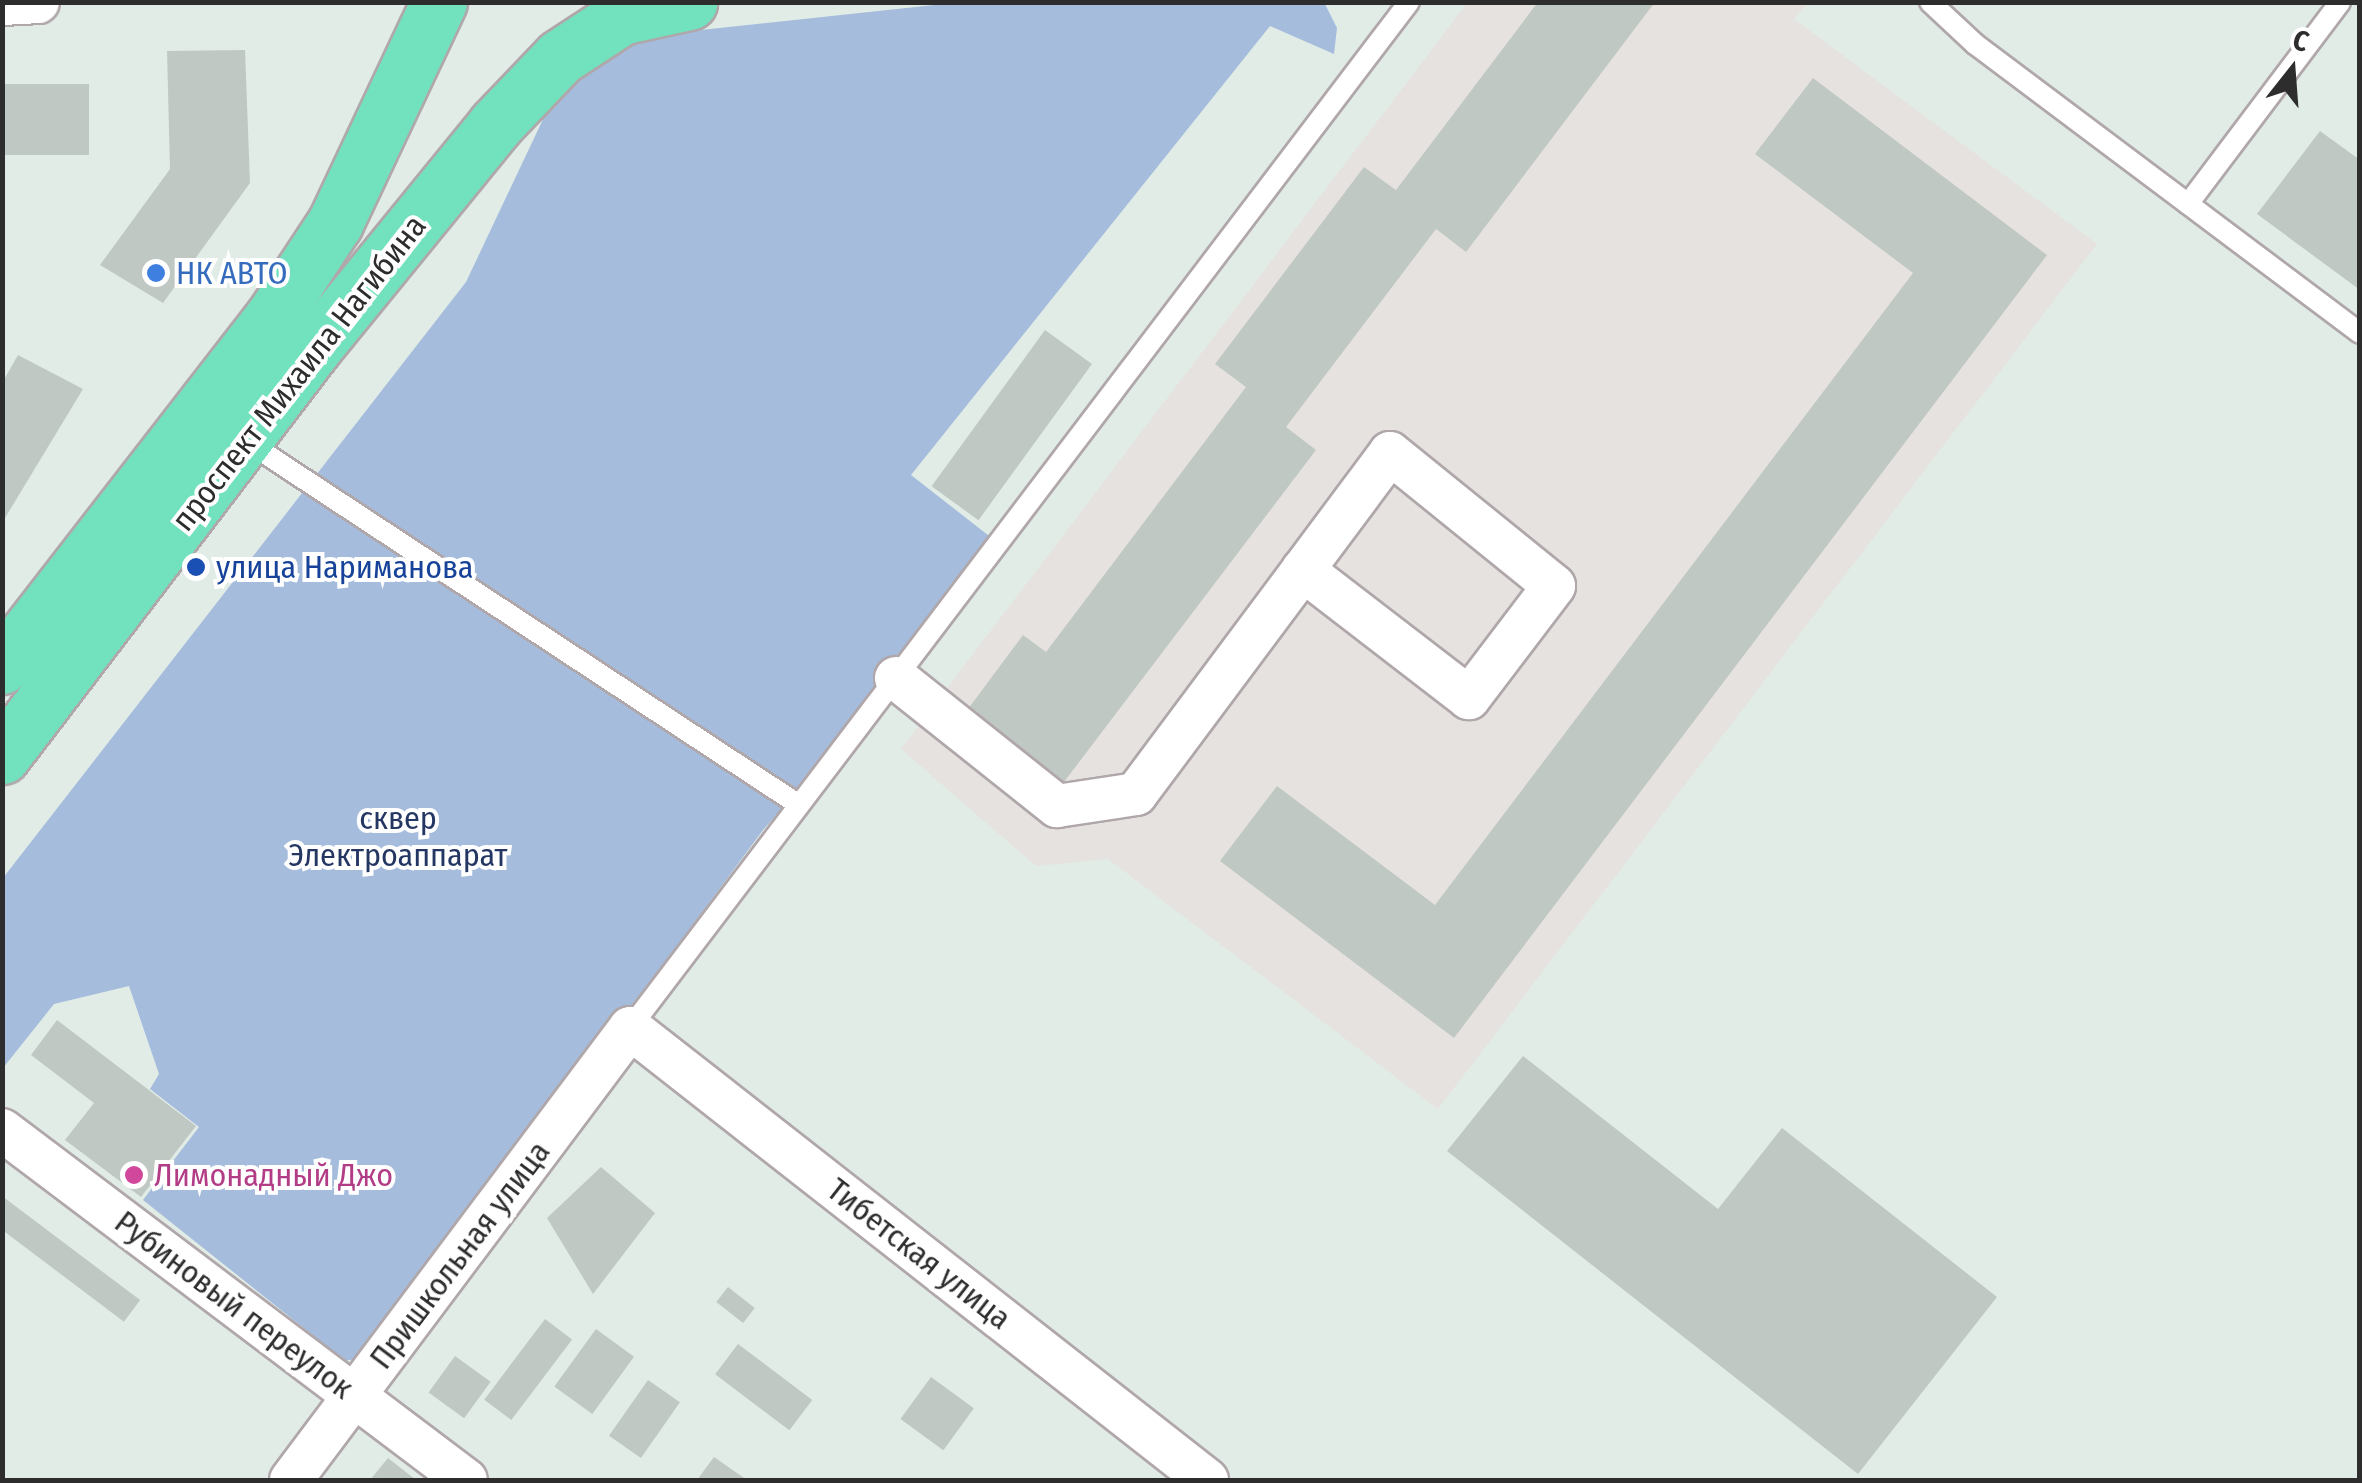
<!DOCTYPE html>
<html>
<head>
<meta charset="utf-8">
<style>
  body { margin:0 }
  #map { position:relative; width:2362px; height:1483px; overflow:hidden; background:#e1ece7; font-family:"Fira Sans Condensed",sans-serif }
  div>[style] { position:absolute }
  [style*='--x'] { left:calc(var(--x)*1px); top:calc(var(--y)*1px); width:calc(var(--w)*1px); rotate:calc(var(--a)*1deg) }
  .industrial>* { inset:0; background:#e6e2e0 }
  .green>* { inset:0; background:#a5bcdc }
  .building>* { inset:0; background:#c0c8c4; transform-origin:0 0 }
  .roads { filter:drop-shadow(2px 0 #b0a7aa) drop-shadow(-2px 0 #b0a7aa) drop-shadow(0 2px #b0a7aa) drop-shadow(0 -2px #b0a7aa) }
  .lane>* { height:20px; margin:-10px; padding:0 10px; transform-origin:10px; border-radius:10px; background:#fff }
  .street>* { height:42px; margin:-21px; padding:0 21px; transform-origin:21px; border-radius:21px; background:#fff }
  .primary>* { height:55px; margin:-27.5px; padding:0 27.5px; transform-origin:27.5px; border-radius:27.5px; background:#72e1be }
  .dots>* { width:28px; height:28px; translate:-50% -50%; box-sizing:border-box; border:5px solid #fff; border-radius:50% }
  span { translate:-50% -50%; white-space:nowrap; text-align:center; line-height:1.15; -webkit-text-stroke:8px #fff; paint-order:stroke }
  .shop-label { font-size:32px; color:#366cbe }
  .left { translate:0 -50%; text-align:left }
  .street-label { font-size:32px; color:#2d2d2d }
  .transit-label { font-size:32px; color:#164399 }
  .park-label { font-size:32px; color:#243662 }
  .hotel-label { font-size:32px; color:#b23c85 }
  .frame { position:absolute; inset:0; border:5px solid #2d2d2d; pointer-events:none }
  .north { position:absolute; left:2242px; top:20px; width:100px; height:100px; -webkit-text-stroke:8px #fff; paint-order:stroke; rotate:17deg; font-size:28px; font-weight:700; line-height:40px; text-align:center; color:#2d2d2d }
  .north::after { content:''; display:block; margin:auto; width:35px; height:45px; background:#2d2d2d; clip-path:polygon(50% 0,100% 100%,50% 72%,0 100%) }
</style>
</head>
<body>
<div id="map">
  <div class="industrial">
    <i style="clip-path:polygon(1467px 3px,1808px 3px,1794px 19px,2097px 244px,1438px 1109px,1108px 859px,1036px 866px,901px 749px)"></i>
  </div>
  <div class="green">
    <i style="clip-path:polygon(962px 2px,1324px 2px,1337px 28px,1334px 54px,1270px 26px,911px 475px,993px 539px,834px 749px,763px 830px,375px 1355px,345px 1361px,143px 1200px,199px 1127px,150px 1089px,159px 1074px,129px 986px,54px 1004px,3px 1068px,3px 878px,466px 282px,563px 77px,644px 36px)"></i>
  </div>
  <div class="building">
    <i style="clip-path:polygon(1538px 2px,1655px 2px,1466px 252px,1436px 229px,1286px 427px,1316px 450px,1064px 782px,968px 709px,1023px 635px,1046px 652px,1246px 387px,1215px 364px,1364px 167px,1396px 190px)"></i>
    <i style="clip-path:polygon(245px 50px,250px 183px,163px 303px,100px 265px,170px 169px,167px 51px)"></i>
    <i style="clip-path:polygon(1813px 78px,2047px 255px,1454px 1038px,1220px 861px,1277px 786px,1435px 905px,1913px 273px,1755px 154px)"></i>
    <i style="left:2px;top:84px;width:87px;height:71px"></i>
    <i style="clip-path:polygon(2320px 131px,2360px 160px,2360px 290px,2257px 214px)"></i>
    <i style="left:1045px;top:330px;width:58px;height:193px;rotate:36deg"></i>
    <i style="clip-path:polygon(18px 355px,83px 389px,2px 523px,2px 383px)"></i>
    <i style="clip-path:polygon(57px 1020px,196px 1126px,141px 1197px,65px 1140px,94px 1103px,31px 1055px)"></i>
    <i style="clip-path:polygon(1523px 1056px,1718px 1209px,1782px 1128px,1997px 1297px,1858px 1474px,1447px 1151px)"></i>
    <i style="clip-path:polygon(601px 1167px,655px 1213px,593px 1294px,547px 1218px)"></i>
    <i style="left:2px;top:1196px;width:173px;height:27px;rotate:37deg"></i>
    <i style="left:728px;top:1287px;width:34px;height:19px;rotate:38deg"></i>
    <i style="left:545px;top:1319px;width:34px;height:101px;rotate:37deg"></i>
    <i style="left:596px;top:1329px;width:47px;height:71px;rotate:36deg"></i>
    <i style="left:738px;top:1344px;width:93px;height:38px;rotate:37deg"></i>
    <i style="left:455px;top:1356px;width:44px;height:45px;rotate:36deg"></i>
    <i style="left:931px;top:1377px;width:53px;height:52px;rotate:36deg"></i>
    <i style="left:648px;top:1380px;width:39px;height:68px;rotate:35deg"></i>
    <i style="clip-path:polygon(714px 1457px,747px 1480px,697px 1480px)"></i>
    <i style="clip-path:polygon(388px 1458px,416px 1480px,370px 1480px)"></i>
  </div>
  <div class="roads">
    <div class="lane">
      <i style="--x:1930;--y:2;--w:62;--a:43"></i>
      <i style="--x:1975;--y:44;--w:481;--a:36.9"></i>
      <i style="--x:2188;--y:204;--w:253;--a:-53"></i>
      <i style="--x:246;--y:441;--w:662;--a:33.35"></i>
      <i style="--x:630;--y:1028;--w:1288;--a:-52.79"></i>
    </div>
    <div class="street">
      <i style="--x:2;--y:4;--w:36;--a:-3"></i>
      <i style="--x:896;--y:678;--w:206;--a:38.5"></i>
      <i style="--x:1057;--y:806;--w:80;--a:-8.6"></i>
      <i style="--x:1136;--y:794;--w:425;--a:-53.3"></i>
      <i style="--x:1390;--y:453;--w:211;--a:39"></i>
      <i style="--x:1554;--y:586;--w:141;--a:127.2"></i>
      <i style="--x:1469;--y:698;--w:210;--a:-142.4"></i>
      <i style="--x:2;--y:1130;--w:581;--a:37.03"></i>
      <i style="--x:291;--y:1480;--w:565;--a:-53.13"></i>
      <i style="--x:630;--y:1028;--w:733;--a:38.07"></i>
    </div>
    <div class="primary">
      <i style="--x:2;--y:666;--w:442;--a:-52.2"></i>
      <i style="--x:273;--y:317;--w:113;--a:-56.6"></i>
      <i style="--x:335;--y:223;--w:244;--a:-64.8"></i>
      <i style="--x:2;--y:756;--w:516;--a:-52.64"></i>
      <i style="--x:315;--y:346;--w:285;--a:-50.8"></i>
      <i style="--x:495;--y:125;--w:94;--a:-46.3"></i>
      <i style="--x:560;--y:57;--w:73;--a:-33.3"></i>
      <i style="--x:621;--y:17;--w:70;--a:-12.4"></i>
    </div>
  </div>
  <div class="dots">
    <i style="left:156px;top:273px;background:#3f7fe0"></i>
    <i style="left:196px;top:567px;background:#1a4fb4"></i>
    <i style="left:134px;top:1175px;background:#d1479c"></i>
  </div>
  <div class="shop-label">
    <span class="left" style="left:176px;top:273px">НК АВТО</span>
  </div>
  <div class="street-label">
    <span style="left:299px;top:373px;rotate:-52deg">проспект Михаила Нагибина</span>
    <span style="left:919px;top:1254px;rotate:38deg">Тибетская улица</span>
    <span style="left:460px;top:1255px;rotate:-53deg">Пришкольная улица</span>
    <span style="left:234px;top:1305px;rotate:37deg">Рубиновый переулок</span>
  </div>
  <div class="transit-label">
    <span class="left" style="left:216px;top:567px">улица Нариманова</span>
  </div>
  <div class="park-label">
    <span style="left:398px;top:837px">cквер<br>Электроаппарат</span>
  </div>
  <div class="hotel-label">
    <span class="left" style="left:154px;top:1175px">Лимонадный Джо</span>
  </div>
  <div class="frame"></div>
  <div class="north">С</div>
</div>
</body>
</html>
